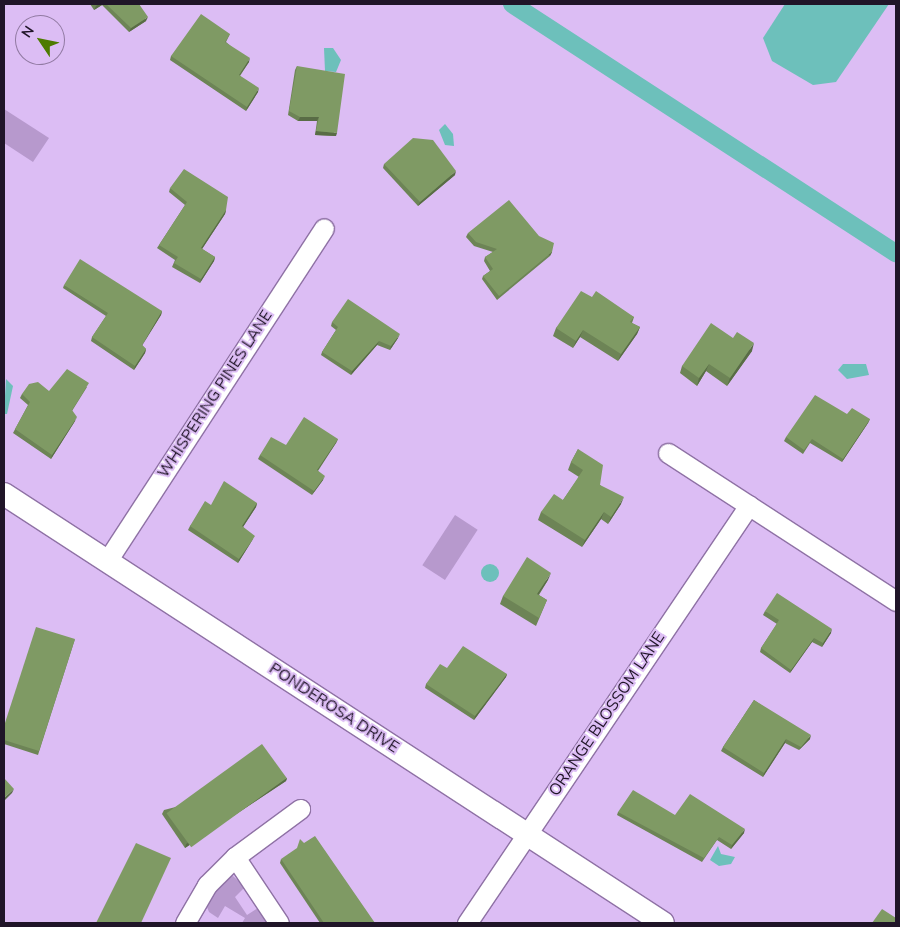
<!DOCTYPE html>
<html>
<head>
<meta charset="utf-8">
<style>
  body { margin:0 }
  #map { position:relative; width:900px; height:927px; overflow:hidden; background:#dcbdf4; font-family:"Nunito Sans",sans-serif }
  div>[style] { position:absolute }
  [style*='--x'] { left:calc(var(--x)*1px); top:calc(var(--y)*1px); width:calc(var(--w)*1px); rotate:calc(var(--a)*1deg) }
  .green>* { inset:0; background:#b799cd; transform-origin:0 0 }
  .water>* { inset:0; background:#6dc0bb }
  .round { border-radius:50% }
  .canal>* { height:18px; margin:-9px; padding:0 9px; transform-origin:9px; border-radius:9px; background:#6dc0bb }
  .roads { filter:drop-shadow(1px 0 #8f72a5) drop-shadow(-1px 0 #8f72a5) drop-shadow(0 1px #8f72a5) drop-shadow(0 -1px #8f72a5) }
  .minor>* { height:19px; margin:-9.5px; padding:0 9.5px; transform-origin:9.5px; border-radius:9.5px; background:#fff }
  .tertiary>* { height:22px; margin:-11px; padding:0 11px; transform-origin:11px; border-radius:11px; background:#fff }
  .wall>* { inset:0; background:#6d8456 }
  .shaded-wall>* { inset:0; background:#596c46; transform-origin:0 0 }
  .building>* { inset:0; background:#7f9a64; transform-origin:0 0 }
  span { translate:-50% -50%; white-space:nowrap; text-align:center; line-height:1.15; -webkit-text-stroke:4px #dcbdf4; paint-order:stroke }
  .street-label { font-size:16px; color:#201528 }
  .frame { position:absolute; inset:0; border:5px solid #201528; pointer-events:none }
  .north { position:absolute; left:15px; top:15px; width:50px; height:50px; box-sizing:border-box; background:#dcbdf4; border:1px solid #917aa2; border-radius:50%; rotate:304deg; font-size:14px; font-weight:700; line-height:20px; text-align:center; color:#201528 }
  .north::after { content:''; display:block; margin:auto; width:18px; height:22px; background:#4e7b00; clip-path:polygon(50% 0,100% 100%,50% 72%,0 100%) }
</style>
</head>
<body>
<div id="map">
  <div class="green">
    <i style="clip-path:polygon(4px 109px,49px 138px,33px 162px,4px 143px)"></i>
    <i style="left:455px;top:515px;width:27px;height:60px;rotate:33deg"></i>
    <i style="clip-path:polygon(233px 876px,245px 887px,235px 897px,247px 915px,258px 908px,270px 923px,242px 923px,245px 918px,225px 906px,218px 918px,209px 912px,205px 902px,225px 878px)"></i>
  </div>
  <div class="water">
    <i style="clip-path:polygon(785px 4px,889px 4px,836px 82px,813px 85px,772px 61px,763px 38px)"></i>
    <i style="clip-path:polygon(324px 48px,333px 48px,341px 60px,336px 72px,325px 71px)"></i>
    <i style="clip-path:polygon(445px 124px,453px 134px,454px 146px,445px 145px,439px 130px)"></i>
    <i style="clip-path:polygon(843px 364px,866px 364px,869px 375px,847px 379px,838px 370px)"></i>
    <i style="clip-path:polygon(6px 379px,13px 386px,7px 414px,4px 414px)"></i>
    <i class="round" style="left:481px;top:564px;width:18px;height:18px"></i>
    <i style="clip-path:polygon(718px 846px,721px 854px,735px 857px,731px 864px,719px 866px,710px 860px)"></i>
  </div>
  <div class="canal">
    <i style="--x:512;--y:4;--w:458;--a:33"></i>
  </div>
  <div class="roads">
    <div class="minor">
      <i style="--x:668;--y:453;--w:272;--a:33"></i>
      <i style="--x:107;--y:561;--w:397;--a:-56.9"></i>
      <i style="--x:235;--y:857;--w:79;--a:56.3"></i>
      <i style="--x:185;--y:923;--w:44;--a:-59.9"></i>
      <i style="--x:207;--y:885;--w:40;--a:-45"></i>
      <i style="--x:235;--y:857;--w:81;--a:-36.4"></i>
      <i style="--x:467;--y:923;--w:504;--a:-55.99"></i>
    </div>
    <div class="tertiary">
      <i style="--x:4;--y:494;--w:786;--a:33.06"></i>
    </div>
  </div>
  <div class="wall">
    <i style="clip-path:polygon(90px 4px,139px 4px,146px 21px,129px 32px,102px 5px,94px 10px)"></i>
    <i style="clip-path:polygon(230px 34px,226px 42px,249px 62px,240px 76px,258px 92px,246px 111px,170px 60px,171px 56px)"></i>
    <i style="clip-path:polygon(297px 66px,336px 136px,315px 135px,317px 121px,298px 121px,288px 115px,295px 70px)"></i>
    <i style="clip-path:polygon(384px 164px,455px 175px,418px 206px,383px 168px)"></i>
    <i style="clip-path:polygon(170px 188px,226px 210px,225px 214px,202px 249px,215px 257px,214px 261px,200px 283px,172px 267px,175px 260px,157px 248px,159px 245px,185px 205px,169px 192px)"></i>
    <i style="clip-path:polygon(468px 233px,552px 252px,550px 256px,497px 300px,482px 279px,483px 276px,490px 271px,484px 261px,485px 257px,493px 252px,474px 246px,466px 237px)"></i>
    <i style="clip-path:polygon(64px 285px,162px 311px,161px 315px,142px 345px,146px 349px,145px 353px,134px 370px,91px 341px,92px 337px,106px 316px,63px 288px)"></i>
    <i style="clip-path:polygon(592px 297px,634px 317px,632px 323px,640px 327px,637px 334px,618px 361px,580px 337px,573px 348px,553px 336px,556px 328px)"></i>
    <i style="clip-path:polygon(332px 322px,398px 338px,390px 350px,377px 345px,351px 375px,321px 355px,322px 352px,336px 330px,331px 326px)"></i>
    <i style="clip-path:polygon(733px 338px,752px 351px,727px 386px,706px 371px,697px 386px,680px 373px,682px 366px)"></i>
    <i style="clip-path:polygon(87px 387px,72px 411px,75px 421px,51px 459px,13px 433px,28px 405px,20px 398px,22px 394px)"></i>
    <i style="clip-path:polygon(870px 419px,868px 423px,842px 462px,810px 443px,803px 454px,784px 441px,786px 437px)"></i>
    <i style="clip-path:polygon(338px 439px,336px 443px,318px 471px,323px 480px,312px 495px,258px 459px,260px 455px,286px 445px)"></i>
    <i style="clip-path:polygon(578px 449px,600px 485px,621px 504px,608px 524px,601px 519px,582px 547px,538px 520px,541px 512px,563px 500px,579px 477px,568px 470px,571px 462px)"></i>
    <i style="clip-path:polygon(257px 503px,256px 507px,243px 527px,253px 539px,238px 563px,188px 530px,190px 526px,211px 505px)"></i>
    <i style="clip-path:polygon(548px 580px,539px 595px,547px 600px,536px 626px,500px 604px,503px 596px)"></i>
    <i style="clip-path:polygon(765px 611px,831px 633px,822px 647px,812px 642px,790px 673px,760px 652px,761px 648px,777px 624px,763px 615px)"></i>
    <i style="clip-path:polygon(75px 639px,38px 755px,4px 744px,4px 726px)"></i>
    <i style="clip-path:polygon(447px 668px,507px 674px,506px 677px,474px 720px,425px 688px,426px 684px)"></i>
    <i style="clip-path:polygon(754px 700px,810px 739px,799px 750px,785px 743px,763px 777px,721px 751px,723px 747px)"></i>
    <i style="clip-path:polygon(287px 778px,286px 781px,185px 848px,162px 814px,164px 810px)"></i>
    <i style="clip-path:polygon(618px 812px,675px 815px,744px 833px,731px 849px,717px 840px,702px 862px,617px 815px)"></i>
    <i style="clip-path:polygon(281px 859px,375px 923px,320px 923px,280px 863px)"></i>
  </div>
  <div class="shaded-wall">
    <i style="clip-path:polygon(99px 4px,102px 4px,102px 5px,94px 10px,96px 6px)"></i>
    <i style="clip-path:polygon(148px 17px,146px 21px,129px 32px,131px 28px)"></i>
    <i style="clip-path:polygon(250px 58px,249px 62px,237px 79px,239px 75px)"></i>
    <i style="clip-path:polygon(259px 88px,258px 92px,246px 111px,247px 107px)"></i>
    <i style="clip-path:polygon(300px 117px,319px 117px,317px 121px,298px 121px)"></i>
    <i style="clip-path:polygon(316px 131px,337px 133px,336px 136px,315px 135px)"></i>
    <i style="clip-path:polygon(456px 171px,455px 175px,418px 206px,420px 202px)"></i>
    <i style="clip-path:polygon(226px 210px,225px 214px,200px 252px,201px 248px)"></i>
    <i style="left:552px;top:252px;width:4px;height:69px;rotate:117deg"></i>
    <i style="clip-path:polygon(215px 257px,214px 261px,200px 283px,201px 279px)"></i>
    <i style="clip-path:polygon(162px 311px,161px 315px,140px 349px,142px 345px)"></i>
    <i style="clip-path:polygon(640px 327px,637px 334px,618px 361px,621px 354px)"></i>
    <i style="clip-path:polygon(583px 330px,580px 337px,573px 348px,576px 341px)"></i>
    <i style="clip-path:polygon(400px 334px,398px 338px,390px 350px,391px 346px)"></i>
    <i style="clip-path:polygon(379px 341px,377px 345px,351px 375px,352px 371px)"></i>
    <i style="clip-path:polygon(754px 343px,752px 351px,727px 386px,730px 378px)"></i>
    <i style="clip-path:polygon(146px 349px,145px 353px,134px 370px,135px 366px)"></i>
    <i style="clip-path:polygon(709px 364px,706px 371px,697px 386px,699px 378px)"></i>
    <i style="clip-path:polygon(77px 417px,75px 421px,51px 459px,52px 455px)"></i>
    <i style="clip-path:polygon(870px 419px,868px 423px,842px 462px,843px 459px)"></i>
    <i style="clip-path:polygon(338px 439px,336px 443px,315px 474px,317px 470px)"></i>
    <i style="clip-path:polygon(325px 476px,323px 480px,312px 495px,314px 491px)"></i>
    <i style="clip-path:polygon(624px 497px,621px 504px,608px 524px,611px 517px)"></i>
    <i style="clip-path:polygon(257px 503px,256px 507px,241px 530px,242px 526px)"></i>
    <i style="clip-path:polygon(604px 512px,601px 519px,582px 547px,585px 540px)"></i>
    <i style="clip-path:polygon(255px 536px,253px 539px,238px 563px,239px 559px)"></i>
    <i style="clip-path:polygon(551px 573px,548px 580px,534px 601px,537px 594px)"></i>
    <i style="clip-path:polygon(832px 629px,831px 633px,822px 647px,823px 643px)"></i>
    <i style="clip-path:polygon(814px 638px,812px 642px,790px 673px,791px 670px)"></i>
    <i style="clip-path:polygon(507px 674px,506px 677px,474px 720px,475px 716px)"></i>
    <i style="clip-path:polygon(811px 735px,810px 739px,799px 750px,801px 747px)"></i>
    <i style="clip-path:polygon(786px 739px,785px 743px,763px 777px,764px 773px)"></i>
    <i style="clip-path:polygon(287px 778px,286px 781px,185px 848px,186px 844px)"></i>
    <i style="clip-path:polygon(14px 789px,12px 793px,4px 801px,4px 798px)"></i>
    <i style="clip-path:polygon(745px 829px,744px 833px,731px 849px,732px 845px)"></i>
  </div>
  <div class="building">
    <i style="clip-path:polygon(106px 4px,139px 4px,148px 17px,131px 28px)"></i>
    <i style="clip-path:polygon(201px 14px,230px 34px,225px 42px,250px 58px,239px 75px,259px 88px,247px 107px,171px 56px)"></i>
    <i style="clip-path:polygon(297px 66px,345px 74px,337px 133px,316px 131px,319px 117px,300px 117px,289px 111px)"></i>
    <i style="clip-path:polygon(413px 138px,433px 140px,456px 171px,420px 202px,384px 164px)"></i>
    <i style="clip-path:polygon(184px 169px,228px 197px,226px 210px,201px 248px,215px 257px,201px 279px,174px 263px,178px 257px,159px 245px,187px 202px,170px 188px)"></i>
    <i style="clip-path:polygon(509px 200px,539px 236px,554px 243px,552px 252px,499px 296px,483px 276px,493px 269px,485px 257px,497px 249px,476px 242px,468px 233px)"></i>
    <i style="clip-path:polygon(80px 259px,162px 311px,142px 345px,146px 349px,135px 366px,92px 337px,108px 313px,64px 285px)"></i>
    <i style="clip-path:polygon(581px 291px,592px 297px,596px 291px,634px 317px,630px 322px,640px 327px,621px 354px,583px 330px,576px 341px,556px 328px)"></i>
    <i style="clip-path:polygon(348px 299px,400px 334px,391px 346px,379px 341px,352px 371px,322px 352px,338px 327px,332px 322px)"></i>
    <i style="clip-path:polygon(711px 323px,733px 338px,737px 332px,754px 343px,730px 378px,709px 364px,699px 378px,682px 366px)"></i>
    <i style="clip-path:polygon(67px 369px,89px 383px,72px 410px,77px 417px,52px 455px,15px 429px,30px 402px,22px 394px,29px 384px,38px 382px,49px 391px)"></i>
    <i style="clip-path:polygon(815px 395px,847px 414px,852px 408px,870px 419px,843px 459px,812px 439px,804px 450px,786px 437px)"></i>
    <i style="clip-path:polygon(304px 417px,338px 439px,317px 470px,325px 476px,314px 491px,260px 455px,271px 437px,286px 445px)"></i>
    <i style="clip-path:polygon(578px 449px,603px 465px,600px 485px,624px 497px,611px 517px,604px 512px,585px 540px,541px 512px,554px 494px,563px 500px,583px 470px,571px 462px)"></i>
    <i style="clip-path:polygon(224px 481px,257px 503px,242px 526px,255px 536px,239px 559px,190px 526px,205px 501px,211px 505px)"></i>
    <i style="clip-path:polygon(527px 557px,551px 573px,537px 594px,547px 600px,539px 618px,503px 596px)"></i>
    <i style="clip-path:polygon(777px 593px,832px 629px,823px 643px,814px 638px,791px 670px,761px 648px,779px 620px,765px 611px)"></i>
    <i style="clip-path:polygon(36px 627px,75px 639px,39px 751px,4px 740px,4px 726px)"></i>
    <i style="clip-path:polygon(463px 646px,507px 674px,475px 716px,426px 684px,440px 664px,447px 668px)"></i>
    <i style="clip-path:polygon(754px 700px,811px 735px,801px 747px,786px 739px,764px 773px,723px 747px)"></i>
    <i style="left:262px;top:744px;width:42px;height:118px;rotate:54deg"></i>
    <i style="clip-path:polygon(4px 778px,14px 789px,4px 798px)"></i>
    <i style="clip-path:polygon(633px 790px,675px 815px,690px 794px,745px 829px,732px 845px,719px 837px,704px 858px,618px 812px)"></i>
    <i style="clip-path:polygon(315px 836px,375px 923px,324px 923px,281px 859px,297px 848px,300px 839px,304px 843px)"></i>
    <i style="clip-path:polygon(136px 843px,171px 858px,141px 923px,96px 923px)"></i>
    <i style="clip-path:polygon(882px 909px,896px 918px,896px 923px,872px 923px)"></i>
  </div>
  <div class="street-label">
    <span style="left:215px;top:394px;rotate:-57deg">WHISPERING PINES LANE</span>
    <span style="left:334px;top:708px;rotate:33deg">PONDEROSA DRIVE</span>
    <span style="left:607px;top:714px;rotate:-56deg">ORANGE BLOSSOM LANE</span>
  </div>
  <div class="frame"></div>
  <div class="north">N</div>
</div>
</body>
</html>
